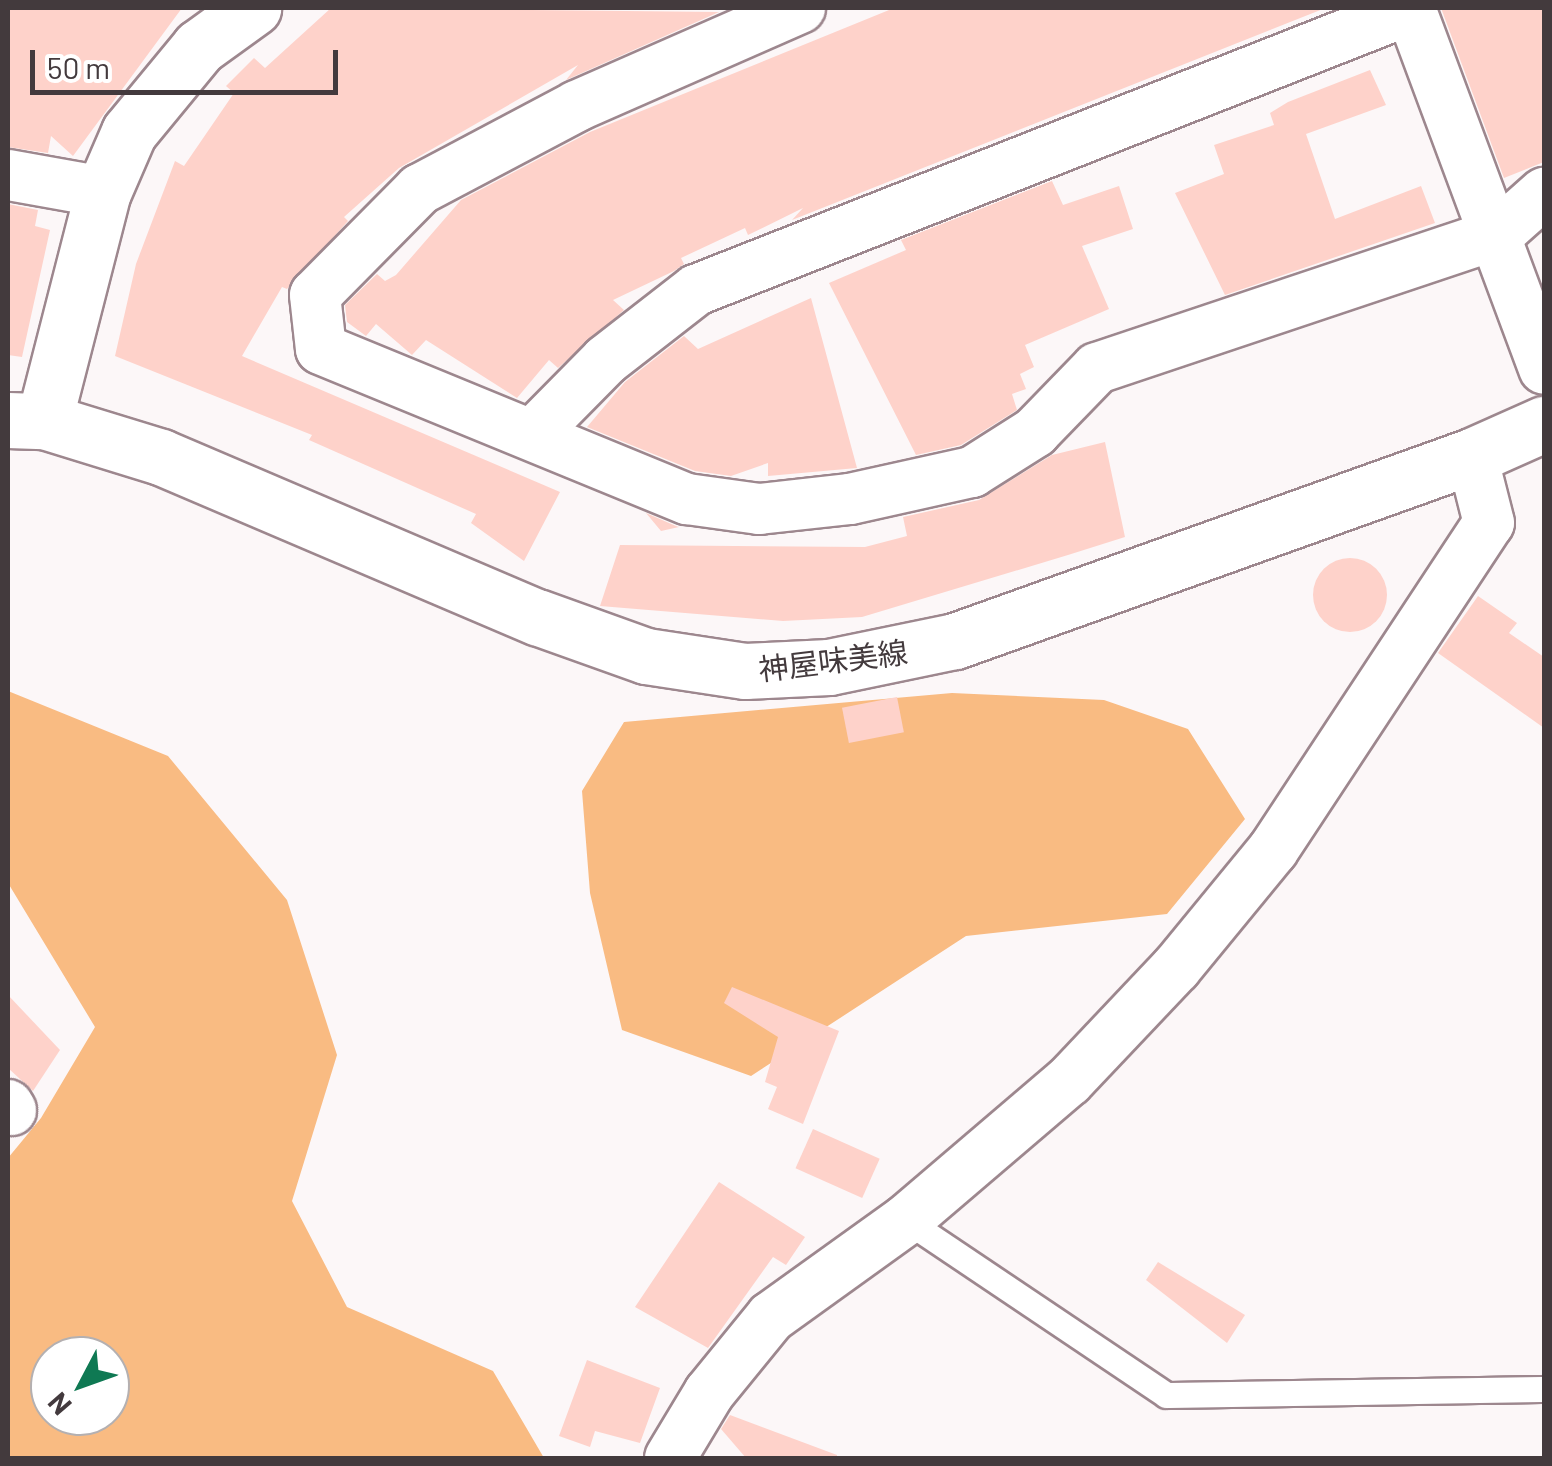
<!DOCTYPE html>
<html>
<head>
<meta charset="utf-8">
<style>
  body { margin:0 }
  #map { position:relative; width:1552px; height:1466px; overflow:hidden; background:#fcf7f8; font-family:Barlow,"Noto Sans JP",sans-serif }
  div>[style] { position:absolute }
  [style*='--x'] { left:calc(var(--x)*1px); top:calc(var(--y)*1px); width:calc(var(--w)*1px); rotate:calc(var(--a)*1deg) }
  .forest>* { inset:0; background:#f9bb82 }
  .building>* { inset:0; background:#fed2ca; transform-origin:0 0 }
  .round { border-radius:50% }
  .roads { filter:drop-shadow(2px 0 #9d878e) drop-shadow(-2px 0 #9d878e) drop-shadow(0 2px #9d878e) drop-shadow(0 -2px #9d878e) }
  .lane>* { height:25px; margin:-12.5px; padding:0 12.5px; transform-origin:12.5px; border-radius:12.5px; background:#fff }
  .street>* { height:50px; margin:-25px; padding:0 25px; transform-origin:25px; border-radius:25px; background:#fff }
  .secondary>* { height:55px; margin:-27.5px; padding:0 27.5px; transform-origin:27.5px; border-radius:27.5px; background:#fff }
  span { translate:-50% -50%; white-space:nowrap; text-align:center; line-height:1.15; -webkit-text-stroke:8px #fff; paint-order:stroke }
  .street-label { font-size:30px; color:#433a3d }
  .frame { position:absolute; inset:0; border:10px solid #433a3d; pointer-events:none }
  .north { position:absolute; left:30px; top:1336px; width:100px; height:100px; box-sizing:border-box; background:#fff; border:2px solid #b4b0b1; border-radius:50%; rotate:229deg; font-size:28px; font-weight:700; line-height:40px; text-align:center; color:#433a3d }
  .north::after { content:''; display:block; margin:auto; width:35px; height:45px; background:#0f7953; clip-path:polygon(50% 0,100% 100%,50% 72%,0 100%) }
  .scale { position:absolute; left:30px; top:50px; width:308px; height:45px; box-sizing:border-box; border:5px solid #433a3d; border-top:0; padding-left:12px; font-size:30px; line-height:35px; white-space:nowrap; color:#433a3d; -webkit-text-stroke:8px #fff; paint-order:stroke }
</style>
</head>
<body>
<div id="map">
  <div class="forest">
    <i style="clip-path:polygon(evenodd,8px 691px,168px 756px,287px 900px,337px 1055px,292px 1201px,347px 1307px,493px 1371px,544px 1458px,8px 1458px,8px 1158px,41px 1118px,95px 1027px,8px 883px,8px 691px,50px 1356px,110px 1356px,110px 1416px,50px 1416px,50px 1356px)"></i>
    <i style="clip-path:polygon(952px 693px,1104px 700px,1188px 729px,1245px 819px,1167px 914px,966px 936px,751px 1076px,622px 1030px,590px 893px,582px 791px,624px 722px)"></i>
  </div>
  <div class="building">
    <i style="clip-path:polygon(8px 8px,182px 8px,73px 156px,51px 136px,48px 153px,8px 147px)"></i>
    <i style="clip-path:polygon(331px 8px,719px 12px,566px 80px,578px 65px,399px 168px,344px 217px,348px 221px,287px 289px,282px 287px,242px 356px,560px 492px,524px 561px,471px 523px,476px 514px,309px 440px,312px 435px,115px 356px,136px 264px,175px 161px,184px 166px,234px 93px,226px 86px,254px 58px,265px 68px)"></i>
    <i style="clip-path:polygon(894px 8px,1323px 9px,792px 220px,803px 208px,748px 235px,745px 228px,681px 258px,684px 264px,674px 271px,613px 300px,624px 310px,558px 368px,549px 360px,517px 398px,426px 340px,412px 355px,376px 324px,366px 336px,347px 322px,345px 305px,377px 274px,385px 281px,396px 275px,461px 200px,590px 132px)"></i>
    <i style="clip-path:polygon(1441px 8px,1544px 8px,1544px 162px,1504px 178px)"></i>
    <i style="clip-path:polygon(1370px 70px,1386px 105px,1306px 134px,1335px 219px,1421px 186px,1435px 223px,1225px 295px,1175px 193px,1224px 174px,1214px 145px,1274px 125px,1270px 113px,1288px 102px)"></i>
    <i style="clip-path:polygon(1052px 181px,1063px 205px,1119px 186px,1133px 229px,1082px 246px,1109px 309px,1025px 345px,1034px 367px,1020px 374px,1026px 389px,1012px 394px,1017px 410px,961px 445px,916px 455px,829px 283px,906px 250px,901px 240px)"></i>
    <i style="clip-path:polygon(8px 204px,38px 210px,35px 226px,50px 230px,22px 357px,8px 355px)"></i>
    <i style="clip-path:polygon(811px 298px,857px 468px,768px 476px,768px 463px,731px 476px,695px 471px,587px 427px,625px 382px,684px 336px,698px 349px)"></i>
    <i style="clip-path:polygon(1105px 442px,1125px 537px,1068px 555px,862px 617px,783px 621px,600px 606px,620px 545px,865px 547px,907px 536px,903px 517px,979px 500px,1052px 455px)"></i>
    <i style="clip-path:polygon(646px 513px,676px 526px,679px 527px,661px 531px)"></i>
    <i class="round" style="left:1313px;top:558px;width:74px;height:74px"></i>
    <i style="clip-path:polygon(1478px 596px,1517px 623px,1509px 633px,1544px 657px,1544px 728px,1438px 653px)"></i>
    <i style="left:897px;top:697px;width:36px;height:56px;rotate:79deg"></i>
    <i style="clip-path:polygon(732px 987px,839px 1031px,803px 1124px,768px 1109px,777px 1087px,765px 1082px,778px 1037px,724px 1003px)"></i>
    <i style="clip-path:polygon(8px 995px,60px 1050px,33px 1091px,8px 1068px)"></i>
    <i style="left:813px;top:1129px;width:73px;height:43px;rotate:24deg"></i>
    <i style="clip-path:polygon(719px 1182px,805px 1237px,786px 1265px,773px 1257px,708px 1348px,635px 1307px)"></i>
    <i style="clip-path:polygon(1158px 1262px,1245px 1315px,1227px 1343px,1146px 1280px)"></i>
    <i style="clip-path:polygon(587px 1360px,660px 1388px,640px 1443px,595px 1431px,590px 1447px,559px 1436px)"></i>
    <i style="clip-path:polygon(730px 1415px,837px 1455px,837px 1458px,746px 1458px,721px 1429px)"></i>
  </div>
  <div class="roads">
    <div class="lane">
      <i style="--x:906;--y:1220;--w:313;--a:33.9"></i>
      <i style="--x:1166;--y:1395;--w:378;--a:-0.9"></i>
    </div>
    <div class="street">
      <i style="--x:800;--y:8;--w:244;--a:156.3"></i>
      <i style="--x:577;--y:106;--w:178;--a:152.1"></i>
      <i style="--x:420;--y:189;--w:149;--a:134.7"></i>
      <i style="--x:315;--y:295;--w:54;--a:83.7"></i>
      <i style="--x:321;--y:349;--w:396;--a:22.3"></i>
      <i style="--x:687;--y:499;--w:73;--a:7.9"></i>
      <i style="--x:759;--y:509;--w:92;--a:-6.3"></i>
      <i style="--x:850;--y:499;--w:125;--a:-12.5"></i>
      <i style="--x:972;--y:472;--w:75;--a:-32.4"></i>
      <i style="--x:1035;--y:432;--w:89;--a:-45.9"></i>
      <i style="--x:1097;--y:368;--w:423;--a:-18.5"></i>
      <i style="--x:1498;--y:234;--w:62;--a:-41.7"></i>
      <i style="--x:1410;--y:8;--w:385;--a:69.6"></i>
      <i style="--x:8;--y:175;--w:97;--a:10.1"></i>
      <i style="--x:533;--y:434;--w:104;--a:-45.4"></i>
      <i style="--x:606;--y:360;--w:114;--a:-37.9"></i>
      <i style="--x:696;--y:290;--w:768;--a:-21.46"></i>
      <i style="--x:8;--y:1105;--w:6;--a:59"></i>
      <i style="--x:670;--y:1458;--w:76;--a:-59"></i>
      <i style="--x:709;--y:1393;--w:98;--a:-50.8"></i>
      <i style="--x:771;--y:1317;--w:166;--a:-35.7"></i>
      <i style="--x:906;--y:1220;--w:214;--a:-40.5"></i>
      <i style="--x:1069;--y:1081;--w:156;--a:-46.6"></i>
      <i style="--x:1176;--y:968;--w:153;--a:-50.6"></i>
      <i style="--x:1273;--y:850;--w:392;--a:-56.6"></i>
      <i style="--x:1489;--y:523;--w:69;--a:-104.2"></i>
    </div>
    <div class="secondary">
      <i style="--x:8;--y:420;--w:36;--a:2"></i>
      <i style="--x:44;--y:421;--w:122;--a:17.1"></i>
      <i style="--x:161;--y:457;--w:409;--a:23.1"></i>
      <i style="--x:537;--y:617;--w:116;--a:19.7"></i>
      <i style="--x:646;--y:656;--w:100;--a:8.6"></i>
      <i style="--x:745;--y:671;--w:84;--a:-2.7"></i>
      <i style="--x:829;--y:667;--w:129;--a:-11.7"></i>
      <i style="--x:955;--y:641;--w:549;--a:-19.69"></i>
      <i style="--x:1472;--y:456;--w:79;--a:-24"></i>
      <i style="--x:44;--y:421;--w:236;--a:-75.6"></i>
      <i style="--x:103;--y:192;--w:65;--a:-66.6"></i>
      <i style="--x:129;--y:132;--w:110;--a:-50.5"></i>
      <i style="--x:199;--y:47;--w:67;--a:-35.8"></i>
    </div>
  </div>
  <div class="street-label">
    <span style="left:833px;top:660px;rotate:-7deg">神屋味美線</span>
  </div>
  <div class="frame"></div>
  <div class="north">N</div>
  <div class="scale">50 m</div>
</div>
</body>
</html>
